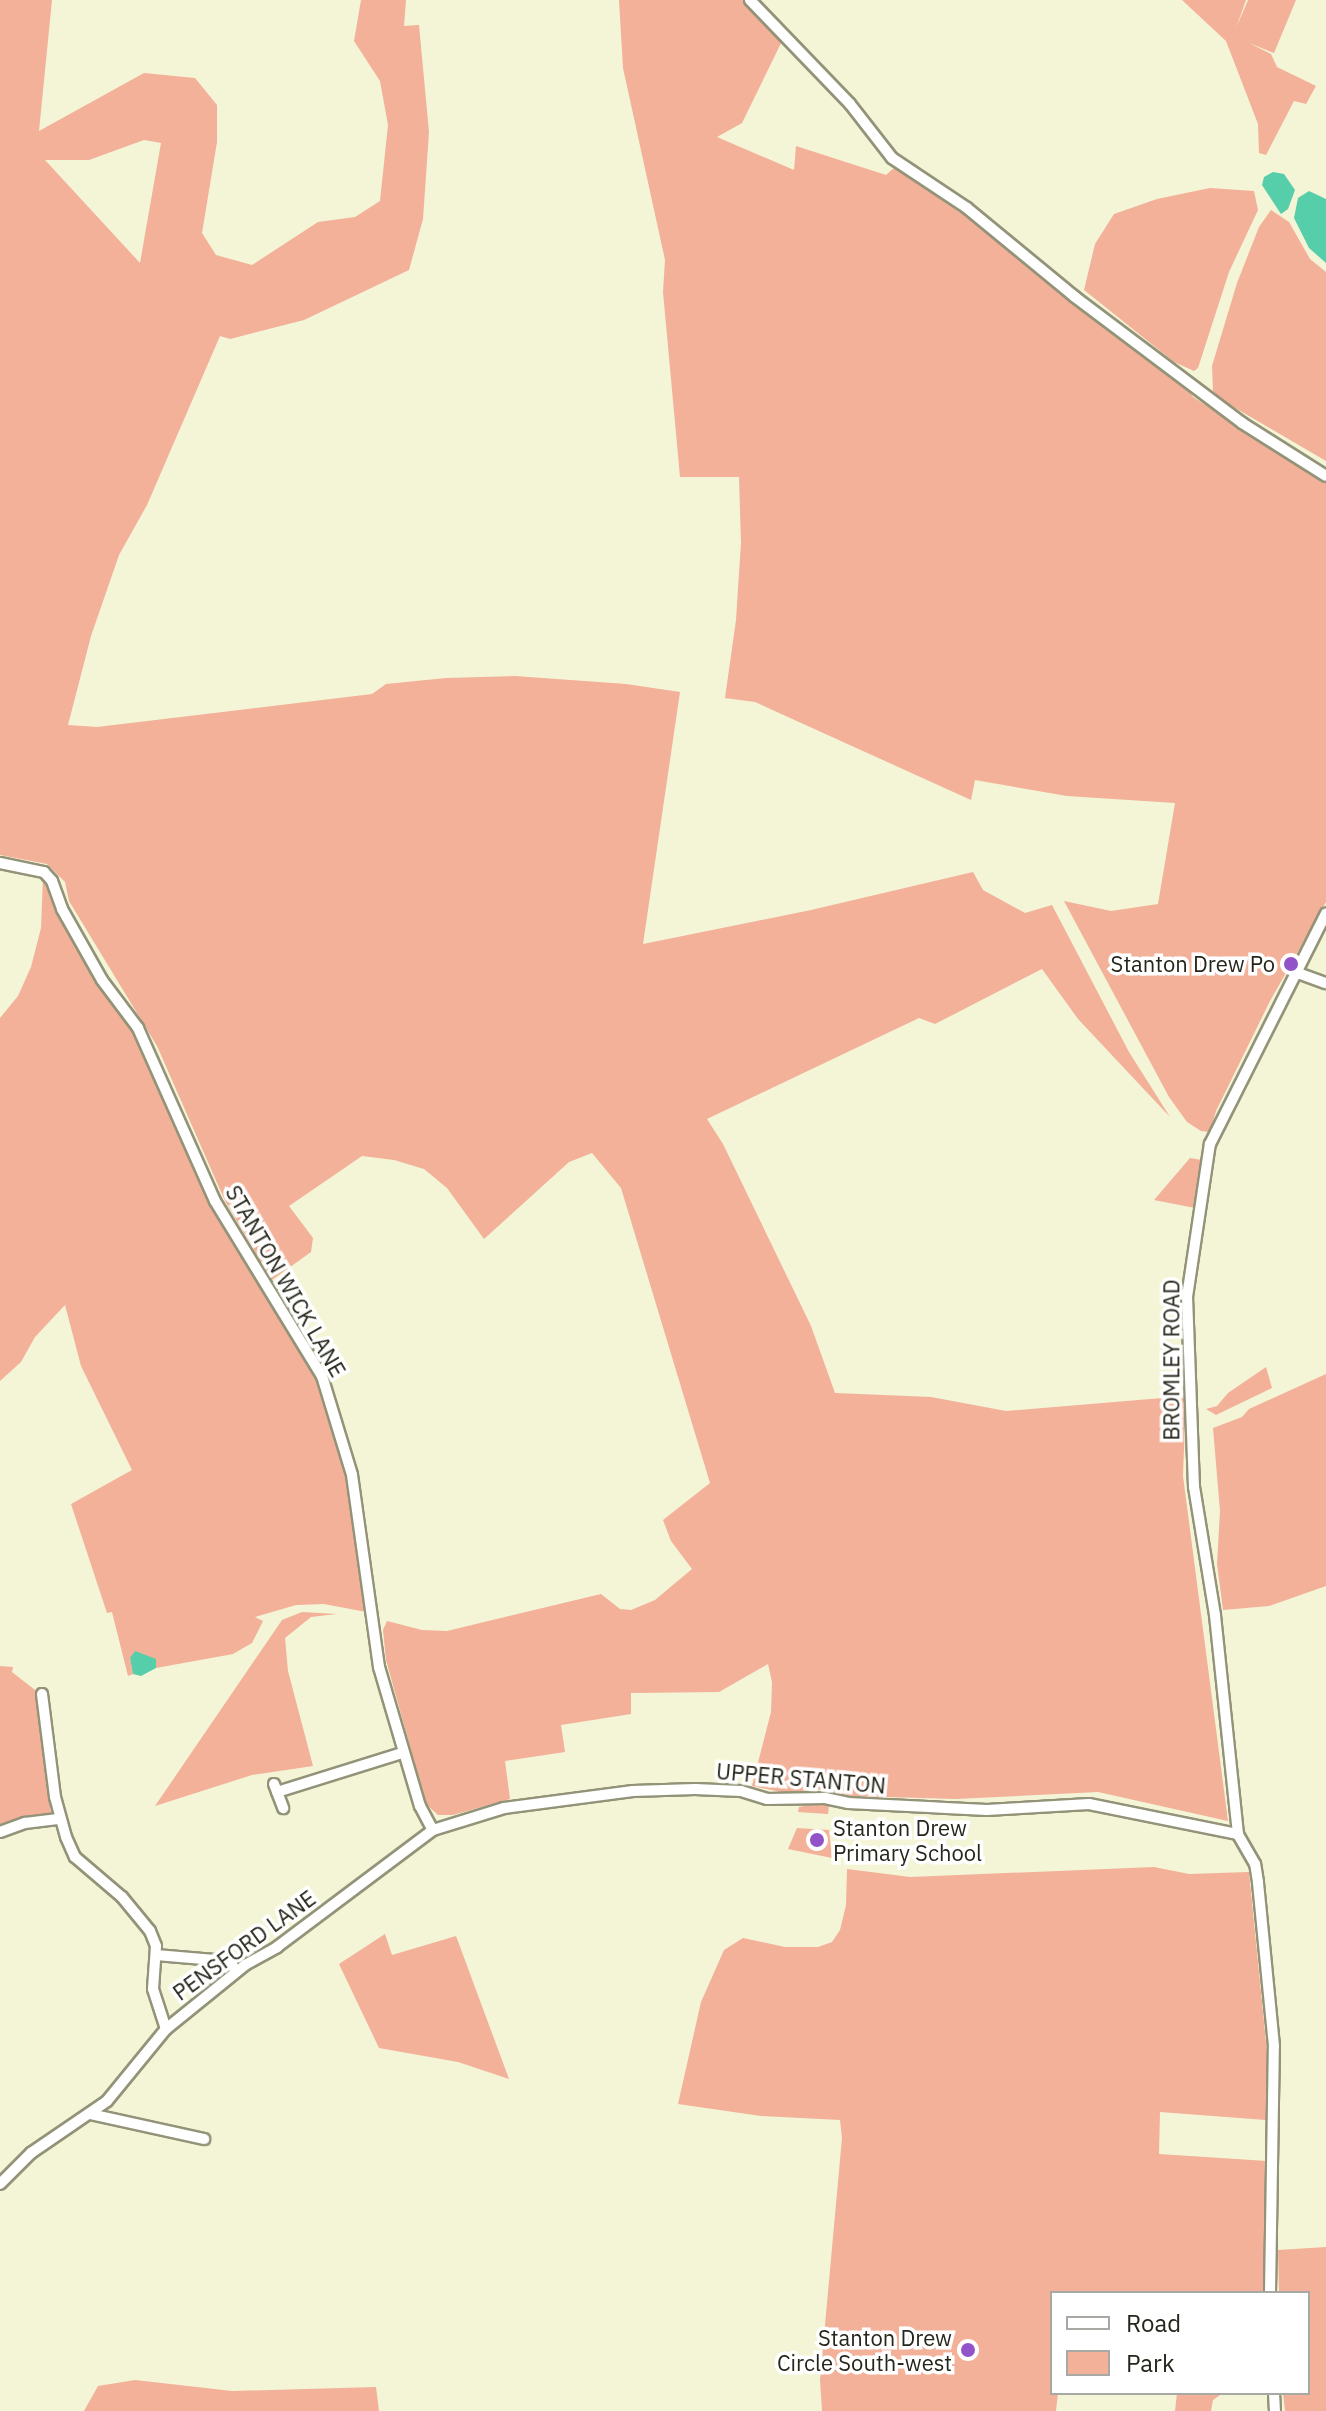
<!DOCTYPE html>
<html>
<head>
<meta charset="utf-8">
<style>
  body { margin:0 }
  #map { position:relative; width:1326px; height:2411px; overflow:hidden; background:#f4f4d7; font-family:"IBM Plex Sans",sans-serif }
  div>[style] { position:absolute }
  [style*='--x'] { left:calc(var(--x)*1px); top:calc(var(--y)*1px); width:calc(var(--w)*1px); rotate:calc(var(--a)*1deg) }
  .green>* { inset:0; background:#f2b198 }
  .water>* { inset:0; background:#56ceaa }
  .roads { filter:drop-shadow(2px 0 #939379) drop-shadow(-2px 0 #939379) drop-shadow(0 2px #939379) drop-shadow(0 -2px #939379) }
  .street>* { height:10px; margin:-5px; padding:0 5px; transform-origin:5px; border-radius:5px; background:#fff }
  .dots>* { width:22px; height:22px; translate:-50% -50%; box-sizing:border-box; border:4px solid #fff; border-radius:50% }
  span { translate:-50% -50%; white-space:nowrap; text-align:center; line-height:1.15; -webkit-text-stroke:7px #fff; paint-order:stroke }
  .poi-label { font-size:22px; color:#25251b }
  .right { translate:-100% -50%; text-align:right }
  .left { translate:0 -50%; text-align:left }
  .street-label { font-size:22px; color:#25251b }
  .legend { position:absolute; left:1050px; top:2291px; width:260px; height:104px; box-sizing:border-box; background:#fff; border:2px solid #a8a8a4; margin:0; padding:10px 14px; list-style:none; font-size:24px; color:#25251b }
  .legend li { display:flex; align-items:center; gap:16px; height:40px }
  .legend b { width:40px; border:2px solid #a8a8a4 }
</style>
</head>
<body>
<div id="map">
  <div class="green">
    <i style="clip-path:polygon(evenodd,0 0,52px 0,39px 131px,144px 73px,195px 78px,217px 105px,217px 142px,202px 233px,216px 255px,252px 265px,318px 222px,355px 217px,380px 201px,388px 125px,380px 81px,354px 41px,361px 0,406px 0,404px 26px,419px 25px,429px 132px,423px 219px,409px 270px,304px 320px,230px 339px,220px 336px,147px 505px,119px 555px,91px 636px,68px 725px,97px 727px,372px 694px,386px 684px,446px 678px,515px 676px,626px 684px,680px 692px,643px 944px,811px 910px,973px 872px,983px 890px,1025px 913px,1052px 905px,1129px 1052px,1170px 1117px,1078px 1019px,1042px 969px,935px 1024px,919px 1018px,707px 1119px,723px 1144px,811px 1326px,835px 1393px,931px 1397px,1006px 1411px,1186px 1396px,1183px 1476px,1228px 1821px,1098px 1792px,956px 1799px,851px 1796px,824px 1789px,786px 1793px,752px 1786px,771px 1712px,772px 1682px,768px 1664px,719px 1692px,631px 1693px,631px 1714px,561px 1725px,565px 1752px,505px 1761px,510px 1799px,453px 1815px,438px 1815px,426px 1804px,386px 1660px,383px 1630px,387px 1621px,422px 1630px,447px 1631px,601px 1594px,620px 1609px,631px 1610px,655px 1600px,692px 1569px,671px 1541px,663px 1520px,710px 1483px,621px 1188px,592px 1153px,569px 1162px,484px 1239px,447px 1188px,424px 1169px,394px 1160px,362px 1156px,289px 1206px,313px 1238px,311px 1252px,272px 1280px,225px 1201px,157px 1046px,69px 901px,65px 882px,47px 864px,0 855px,0 0,144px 140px,161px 143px,140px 263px,45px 160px,89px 160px,144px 140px)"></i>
    <i style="clip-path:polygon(619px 0,745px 0,784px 37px,742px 123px,717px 137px,794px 170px,796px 146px,886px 175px,895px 167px,965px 216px,1189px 390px,1193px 397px,1326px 482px,1326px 902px,1270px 1001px,1216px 1111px,1210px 1132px,1201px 1131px,1187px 1122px,1169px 1097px,1064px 901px,1111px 911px,1158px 904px,1175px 803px,1067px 796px,975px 780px,971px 800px,755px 702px,725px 698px,736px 620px,741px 543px,739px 477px,680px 477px,663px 292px,665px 260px,623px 68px)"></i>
    <i style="clip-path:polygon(1182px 0,1246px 0,1236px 28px,1248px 0,1296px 0,1274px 53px,1249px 43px,1271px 54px,1277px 67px,1316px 86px,1306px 104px,1294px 101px,1266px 155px,1259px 153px,1258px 124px,1226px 41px)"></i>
    <i style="clip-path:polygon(1210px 188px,1254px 191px,1258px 210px,1229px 272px,1198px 368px,1194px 371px,1174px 362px,1084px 290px,1095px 244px,1114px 214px,1157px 199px)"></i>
    <i style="clip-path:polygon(1271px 210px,1289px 222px,1310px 259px,1326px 272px,1326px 461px,1225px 402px,1213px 391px,1212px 366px,1237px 283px,1259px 227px)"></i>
    <i style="clip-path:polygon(43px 877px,101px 986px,137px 1035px,212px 1207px,319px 1381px,346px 1475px,366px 1612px,324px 1604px,296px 1605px,255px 1617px,263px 1621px,252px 1643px,233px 1654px,156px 1668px,156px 1659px,130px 1658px,133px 1674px,128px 1676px,112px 1612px,107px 1613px,71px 1504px,132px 1470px,81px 1366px,65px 1305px,35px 1337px,21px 1362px,0 1381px,0 1018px,18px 996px,31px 967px,41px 928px)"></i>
    <i style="clip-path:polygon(1190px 1158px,1202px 1160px,1195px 1208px,1154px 1200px)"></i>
    <i style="clip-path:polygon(1266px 1367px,1272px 1388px,1216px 1415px,1206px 1409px,1217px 1406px,1228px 1393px)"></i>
    <i style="clip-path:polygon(1326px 1374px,1326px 1586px,1269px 1606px,1223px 1610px,1217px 1564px,1220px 1511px,1213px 1428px,1242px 1417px,1249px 1409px)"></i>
    <i style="clip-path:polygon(302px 1612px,337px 1614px,311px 1617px,285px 1638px,288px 1671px,313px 1766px,252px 1775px,155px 1806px,282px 1620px)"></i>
    <i style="clip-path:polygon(0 1666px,13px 1667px,12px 1672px,35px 1690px,51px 1813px,24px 1816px,0 1826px)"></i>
    <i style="clip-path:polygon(815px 1804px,829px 1805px,828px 1814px,798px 1812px,799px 1807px)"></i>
    <i style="clip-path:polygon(797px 1828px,829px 1830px,832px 1858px,788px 1849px)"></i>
    <i style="clip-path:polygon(1154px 1867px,1189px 1874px,1249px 1872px,1267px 2052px,1266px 2120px,1160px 2112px,1159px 2154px,1267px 2161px,1264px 2293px,1052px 2293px,1052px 2393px,1058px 2393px,1056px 2411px,822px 2411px,820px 2380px,842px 2138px,840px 2120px,761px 2116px,678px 2104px,701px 2002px,724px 1950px,743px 1938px,785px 1947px,818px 1947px,832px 1942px,840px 1930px,846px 1905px,847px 1869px,910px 1877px)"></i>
    <i style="clip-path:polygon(385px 1934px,392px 1955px,456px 1936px,509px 2079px,458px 2062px,379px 2048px,339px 1964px)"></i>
    <i style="clip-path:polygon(1326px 2247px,1326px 2411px,1285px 2411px,1283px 2393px,1308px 2393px,1308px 2293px,1279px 2293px,1278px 2250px)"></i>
    <i style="clip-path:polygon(135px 2380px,232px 2391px,376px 2387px,379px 2411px,84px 2411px,98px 2386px)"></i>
    <i style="clip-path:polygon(1177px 2393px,1223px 2393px,1213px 2400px,1211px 2411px,1175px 2411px)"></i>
  </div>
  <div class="water">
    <i style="clip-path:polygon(1273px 172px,1284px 174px,1295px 190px,1288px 209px,1281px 214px,1262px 185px,1264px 177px)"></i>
    <i style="clip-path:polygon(1309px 191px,1326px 199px,1326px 263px,1309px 248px,1294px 218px,1298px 198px)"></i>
    <i style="clip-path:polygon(135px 1651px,156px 1659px,156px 1668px,141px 1676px,133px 1674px,130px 1658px)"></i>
  </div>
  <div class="roads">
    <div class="street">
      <i style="--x:750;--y:0;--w:144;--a:46.1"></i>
      <i style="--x:850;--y:104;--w:68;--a:52.1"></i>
      <i style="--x:892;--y:158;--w:90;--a:33.7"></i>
      <i style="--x:967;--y:208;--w:140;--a:39.5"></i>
      <i style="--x:1075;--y:297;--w:209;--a:37"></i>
      <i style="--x:1242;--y:423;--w:99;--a:32.2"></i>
      <i style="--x:0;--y:863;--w:45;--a:11.6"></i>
      <i style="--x:44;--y:872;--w:12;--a:48"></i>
      <i style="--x:52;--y:881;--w:30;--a:70"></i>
      <i style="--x:62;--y:909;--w:81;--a:60.6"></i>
      <i style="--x:102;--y:980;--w:60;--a:53.1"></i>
      <i style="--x:138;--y:1028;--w:189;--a:66"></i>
      <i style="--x:215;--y:1201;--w:205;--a:58.6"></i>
      <i style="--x:322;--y:1376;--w:103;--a:73.1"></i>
      <i style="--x:352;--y:1475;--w:194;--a:82"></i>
      <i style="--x:379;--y:1667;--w:145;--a:73.6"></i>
      <i style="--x:420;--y:1806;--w:27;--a:62"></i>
      <i style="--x:1295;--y:972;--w:33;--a:20"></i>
      <i style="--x:42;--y:1694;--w:104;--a:82.8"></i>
      <i style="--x:55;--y:1797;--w:41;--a:74.6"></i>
      <i style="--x:66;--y:1837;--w:22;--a:66"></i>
      <i style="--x:75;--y:1857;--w:62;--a:40.4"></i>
      <i style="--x:122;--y:1897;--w:44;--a:50.5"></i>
      <i style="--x:150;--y:1931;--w:16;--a:68"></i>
      <i style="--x:156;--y:1946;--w:43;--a:94"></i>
      <i style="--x:153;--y:1989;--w:42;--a:72"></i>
      <i style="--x:274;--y:1784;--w:26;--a:69"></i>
      <i style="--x:277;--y:1792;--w:131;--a:-17.3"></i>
      <i style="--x:0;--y:1832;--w:27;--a:-20"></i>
      <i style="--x:25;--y:1823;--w:35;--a:-7"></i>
      <i style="--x:156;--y:1955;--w:59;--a:4.8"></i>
      <i style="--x:215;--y:1960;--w:18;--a:16"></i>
      <i style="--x:232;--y:1965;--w:7;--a:56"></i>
      <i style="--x:90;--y:2114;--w:117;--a:12.4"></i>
      <i style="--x:0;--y:2184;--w:44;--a:-45"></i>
      <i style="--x:31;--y:2153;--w:92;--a:-34.4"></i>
      <i style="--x:107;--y:2101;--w:93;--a:-50.7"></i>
      <i style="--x:166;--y:2029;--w:102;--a:-39"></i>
      <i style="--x:245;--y:1965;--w:37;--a:-29"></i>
      <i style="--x:277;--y:1947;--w:195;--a:-36.9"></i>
      <i style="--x:433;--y:1830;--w:74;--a:-17.2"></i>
      <i style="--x:504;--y:1808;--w:130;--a:-7.5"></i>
      <i style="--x:633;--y:1791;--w:62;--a:-1.8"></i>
      <i style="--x:695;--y:1789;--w:46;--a:2.5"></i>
      <i style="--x:741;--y:1791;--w:27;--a:17"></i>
      <i style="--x:767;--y:1799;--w:58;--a:-1"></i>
      <i style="--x:825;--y:1798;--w:24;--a:12"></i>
      <i style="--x:848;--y:1803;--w:139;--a:2.9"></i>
      <i style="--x:987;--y:1810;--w:102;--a:-3.4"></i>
      <i style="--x:1089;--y:1804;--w:152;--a:11.4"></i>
      <i style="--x:1270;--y:2293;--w:247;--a:-89.1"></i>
      <i style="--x:1274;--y:2046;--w:165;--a:-95.6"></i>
      <i style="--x:1258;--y:1882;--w:18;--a:-99"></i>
      <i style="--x:1255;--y:1864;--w:34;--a:-120"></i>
      <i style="--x:1238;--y:1834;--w:220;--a:-96"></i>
      <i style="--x:1215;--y:1615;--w:130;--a:-99.3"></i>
      <i style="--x:1194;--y:1487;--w:190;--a:-92.1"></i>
      <i style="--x:1187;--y:1297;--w:155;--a:-81.5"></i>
      <i style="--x:1210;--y:1144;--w:258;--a:-63.3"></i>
      <i style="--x:1274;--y:2393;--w:18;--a:87"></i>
    </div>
  </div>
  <div class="dots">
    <i style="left:1291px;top:964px;background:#9253c9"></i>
    <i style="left:817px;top:1840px;background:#9253c9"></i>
    <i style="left:968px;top:2350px;background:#9253c9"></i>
  </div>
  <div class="poi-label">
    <span class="right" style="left:1275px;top:964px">Stanton Drew Po</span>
    <span class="left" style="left:833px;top:1840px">Stanton Drew<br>Primary School</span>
    <span class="right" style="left:952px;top:2350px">Stanton Drew<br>Circle South-west</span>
  </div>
  <div class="street-label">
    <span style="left:286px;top:1281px;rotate:60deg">STANTON WICK LANE</span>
    <span style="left:1171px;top:1360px;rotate:-90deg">BROMLEY ROAD</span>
    <span style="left:801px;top:1778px;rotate:5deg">UPPER STANTON</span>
    <span style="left:244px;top:1945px;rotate:-36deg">PENSFORD LANE</span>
  </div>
  <ul class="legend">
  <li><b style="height:10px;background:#fff"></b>Road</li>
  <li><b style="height:22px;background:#f2b198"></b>Park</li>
  </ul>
</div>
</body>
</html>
